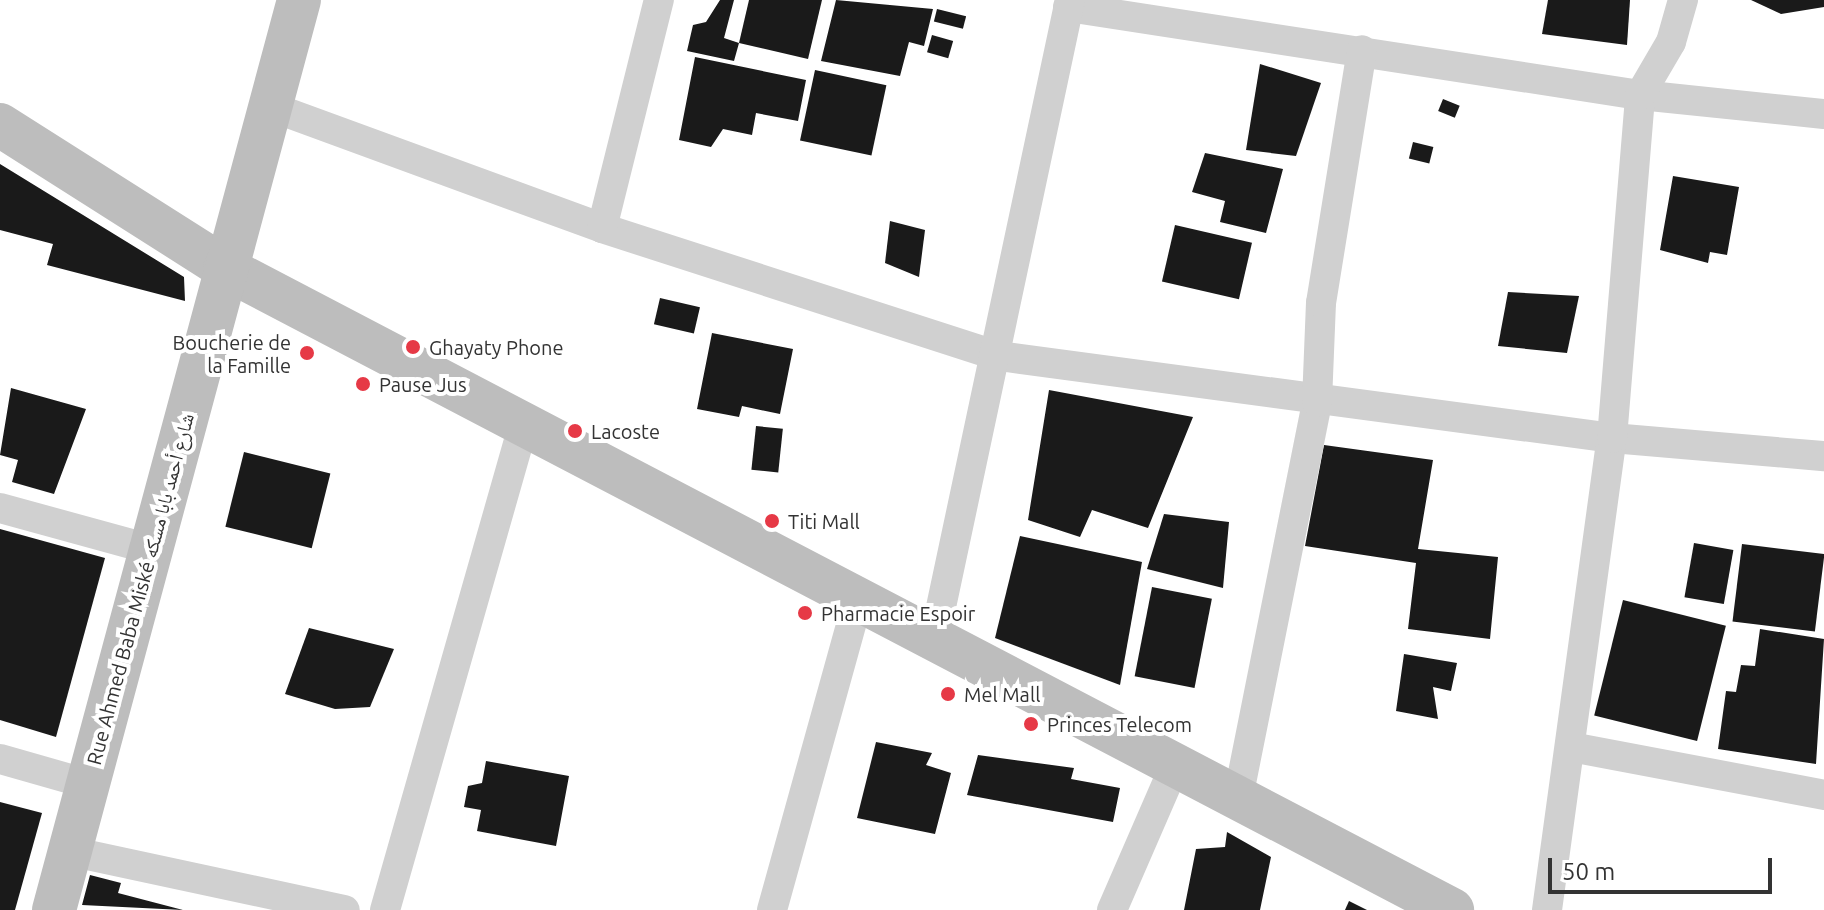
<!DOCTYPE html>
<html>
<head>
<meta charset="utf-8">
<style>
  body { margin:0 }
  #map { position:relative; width:1824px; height:910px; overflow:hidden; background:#fff; font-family:Ubuntu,"Noto Naskh Arabic",sans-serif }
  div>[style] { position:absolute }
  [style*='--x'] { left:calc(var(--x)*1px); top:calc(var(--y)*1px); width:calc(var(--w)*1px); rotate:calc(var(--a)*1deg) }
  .building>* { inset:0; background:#1a1a1a; transform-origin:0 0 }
  .street>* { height:30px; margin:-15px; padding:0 15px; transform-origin:15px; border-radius:15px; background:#d0d0d0 }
  .secondary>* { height:44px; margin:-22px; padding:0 22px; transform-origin:22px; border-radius:22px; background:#bdbdbd }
  .dots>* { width:22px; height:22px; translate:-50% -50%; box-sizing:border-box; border:4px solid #fff; border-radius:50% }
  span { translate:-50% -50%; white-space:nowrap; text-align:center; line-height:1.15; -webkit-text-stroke:8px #fff; paint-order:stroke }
  .poi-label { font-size:20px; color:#333 }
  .right { translate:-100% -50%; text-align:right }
  .left { translate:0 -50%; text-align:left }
  .street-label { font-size:20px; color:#333 }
  .scale { position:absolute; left:1548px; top:858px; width:224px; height:36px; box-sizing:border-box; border:4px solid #333; border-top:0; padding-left:10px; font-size:24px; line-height:28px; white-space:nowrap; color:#333; -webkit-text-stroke:6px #fff; paint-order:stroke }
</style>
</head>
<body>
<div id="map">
  <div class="building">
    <i style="clip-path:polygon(720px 0,734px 0,724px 38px,739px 43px,734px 61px,687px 51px,693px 25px,706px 22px)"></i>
    <i style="clip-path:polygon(749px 0,822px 0,808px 59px,739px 43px)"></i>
    <i style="clip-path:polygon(836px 0,933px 9px,924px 46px,909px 42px,900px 76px,821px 61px)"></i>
    <i style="clip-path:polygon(1548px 0,1630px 0,1627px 45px,1542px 34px)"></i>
    <i style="clip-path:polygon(1751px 0,1824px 0,1824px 7px,1781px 14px)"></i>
    <i style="left:937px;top:9px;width:30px;height:13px;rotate:14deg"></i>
    <i style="left:932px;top:35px;width:22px;height:18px;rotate:16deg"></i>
    <i style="clip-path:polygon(695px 57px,806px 80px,798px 121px,756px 113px,752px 135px,723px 129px,711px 147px,679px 140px)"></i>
    <i style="clip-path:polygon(1260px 64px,1321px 83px,1296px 156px,1246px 150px)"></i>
    <i style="left:815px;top:70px;width:73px;height:72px;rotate:12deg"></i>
    <i style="left:1443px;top:99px;width:18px;height:13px;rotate:22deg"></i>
    <i style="left:1413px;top:142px;width:21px;height:17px;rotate:14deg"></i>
    <i style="clip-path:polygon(1205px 153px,1283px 169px,1266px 233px,1220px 222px,1225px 201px,1192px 192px)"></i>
    <i style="clip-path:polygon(0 164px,184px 277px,185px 301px,47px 265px,53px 244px,0 230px)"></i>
    <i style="clip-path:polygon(1673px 176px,1739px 187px,1727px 255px,1710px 252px,1708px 263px,1660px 250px)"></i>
    <i style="clip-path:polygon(890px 221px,925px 230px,919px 277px,885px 263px)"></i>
    <i style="left:1175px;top:225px;width:79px;height:58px;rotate:13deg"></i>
    <i style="clip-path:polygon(1508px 292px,1579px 296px,1567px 353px,1498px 346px)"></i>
    <i style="left:660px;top:298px;width:41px;height:27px;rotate:13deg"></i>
    <i style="clip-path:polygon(712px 333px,793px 349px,780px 414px,742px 406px,739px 417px,697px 409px)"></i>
    <i style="clip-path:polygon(11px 388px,86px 409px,54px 494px,12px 482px,18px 460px,0 455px)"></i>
    <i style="clip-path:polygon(1049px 390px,1193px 417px,1148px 528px,1092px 510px,1080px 537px,1028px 520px)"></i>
    <i style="left:756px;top:426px;width:27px;height:44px;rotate:6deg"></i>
    <i style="clip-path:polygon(1324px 445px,1433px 460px,1418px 549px,1498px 557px,1490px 639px,1408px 629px,1416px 563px,1305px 546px)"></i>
    <i style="left:244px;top:452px;width:89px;height:77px;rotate:14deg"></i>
    <i style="clip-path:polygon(1164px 514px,1229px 522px,1223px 588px,1147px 569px)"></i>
    <i style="clip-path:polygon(0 529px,105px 558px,56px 737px,0 720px)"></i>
    <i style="clip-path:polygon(1020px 536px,1142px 562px,1120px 685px,995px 638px)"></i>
    <i style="left:1694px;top:543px;width:40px;height:55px;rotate:10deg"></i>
    <i style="left:1742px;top:544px;width:83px;height:78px;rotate:7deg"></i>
    <i style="left:1152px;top:587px;width:61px;height:91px;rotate:11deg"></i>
    <i style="left:1623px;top:600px;width:106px;height:119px;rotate:14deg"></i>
    <i style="clip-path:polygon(309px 628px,394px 649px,370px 707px,335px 709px,285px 694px)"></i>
    <i style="clip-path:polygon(1760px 629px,1824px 639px,1816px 764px,1718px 749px,1726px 691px,1736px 692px,1741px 665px,1755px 666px)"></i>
    <i style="clip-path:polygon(1404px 654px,1457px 663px,1451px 691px,1433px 687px,1438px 719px,1396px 711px)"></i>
    <i style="clip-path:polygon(876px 742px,932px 753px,926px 765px,951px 773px,935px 834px,857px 818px)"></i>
    <i style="clip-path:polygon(978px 755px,1074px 768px,1071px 779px,1120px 788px,1113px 822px,967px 795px)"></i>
    <i style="clip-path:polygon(486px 761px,569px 776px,556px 846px,477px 831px,481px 810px,464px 807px,468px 786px,482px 783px)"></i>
    <i style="clip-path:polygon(0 802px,42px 813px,15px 910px,0 910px)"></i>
    <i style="clip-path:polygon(1227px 832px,1271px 857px,1260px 910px,1184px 910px,1196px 849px,1225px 847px)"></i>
    <i style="clip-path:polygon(90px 875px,121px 883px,118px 893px,183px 910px,82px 905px)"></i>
    <i style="clip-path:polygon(1349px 901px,1367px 910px,1345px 910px)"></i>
  </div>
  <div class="street">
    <i style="--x:1068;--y:7;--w:579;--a:8.75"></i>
    <i style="--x:1640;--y:95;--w:185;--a:5.9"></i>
    <i style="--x:269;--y:106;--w:355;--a:20.1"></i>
    <i style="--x:602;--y:228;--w:417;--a:17.9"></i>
    <i style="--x:999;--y:356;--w:618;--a:7.62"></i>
    <i style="--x:1612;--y:438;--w:213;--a:4.9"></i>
    <i style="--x:602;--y:228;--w:235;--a:-76"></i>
    <i style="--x:0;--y:508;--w:156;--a:15.3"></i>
    <i style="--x:934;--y:640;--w:654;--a:-78"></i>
    <i style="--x:1571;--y:747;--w:258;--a:10.7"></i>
    <i style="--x:0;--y:759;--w:91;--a:15.9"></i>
    <i style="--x:1238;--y:798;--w:404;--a:-78.7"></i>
    <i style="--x:1317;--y:402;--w:99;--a:-87.7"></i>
    <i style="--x:1321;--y:303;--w:256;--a:-80.8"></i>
    <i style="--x:69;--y:851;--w:282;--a:12.1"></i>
    <i style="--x:385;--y:910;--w:506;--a:-74.07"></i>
    <i style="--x:772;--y:910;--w:322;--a:-74.5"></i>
    <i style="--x:1112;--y:910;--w:158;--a:-66.5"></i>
    <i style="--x:1547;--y:910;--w:476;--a:-82.2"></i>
    <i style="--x:1612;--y:438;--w:344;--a:-85.3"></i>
    <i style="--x:1640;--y:95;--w:61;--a:-59.7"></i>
    <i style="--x:1671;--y:42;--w:44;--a:-74.1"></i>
  </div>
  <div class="secondary">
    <i style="--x:0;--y:125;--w:267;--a:32.4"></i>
    <i style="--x:225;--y:268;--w:1385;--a:27.62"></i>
    <i style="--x:54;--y:910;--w:942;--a:-74.93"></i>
  </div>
  <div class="dots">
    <i style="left:413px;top:347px;background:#e63946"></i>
    <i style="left:307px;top:353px;background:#e63946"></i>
    <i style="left:363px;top:384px;background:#e63946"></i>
    <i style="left:575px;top:431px;background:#e63946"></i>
    <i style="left:772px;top:521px;background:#e63946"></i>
    <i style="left:805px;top:613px;background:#e63946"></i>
    <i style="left:948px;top:694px;background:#e63946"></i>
    <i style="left:1031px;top:724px;background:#e63946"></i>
  </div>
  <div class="poi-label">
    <span class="right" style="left:291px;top:354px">Boucherie de<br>la Famille</span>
    <span class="left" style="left:429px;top:347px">Ghayaty Phone</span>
    <span class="left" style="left:379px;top:384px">Pause Jus</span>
    <span class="left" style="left:591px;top:431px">Lacoste</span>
    <span class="left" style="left:788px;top:521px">Titi Mall</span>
    <span class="left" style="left:821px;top:613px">Pharmacie Espoir</span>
    <span class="left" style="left:964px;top:694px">Mel Mall</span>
    <span class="left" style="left:1047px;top:724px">Princes Telecom</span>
  </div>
  <div class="street-label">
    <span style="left:140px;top:589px;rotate:-75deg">Rue Ahmed Baba Miské شارع أحمد بابا مسكه</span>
  </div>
  <div class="scale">50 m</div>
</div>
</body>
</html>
